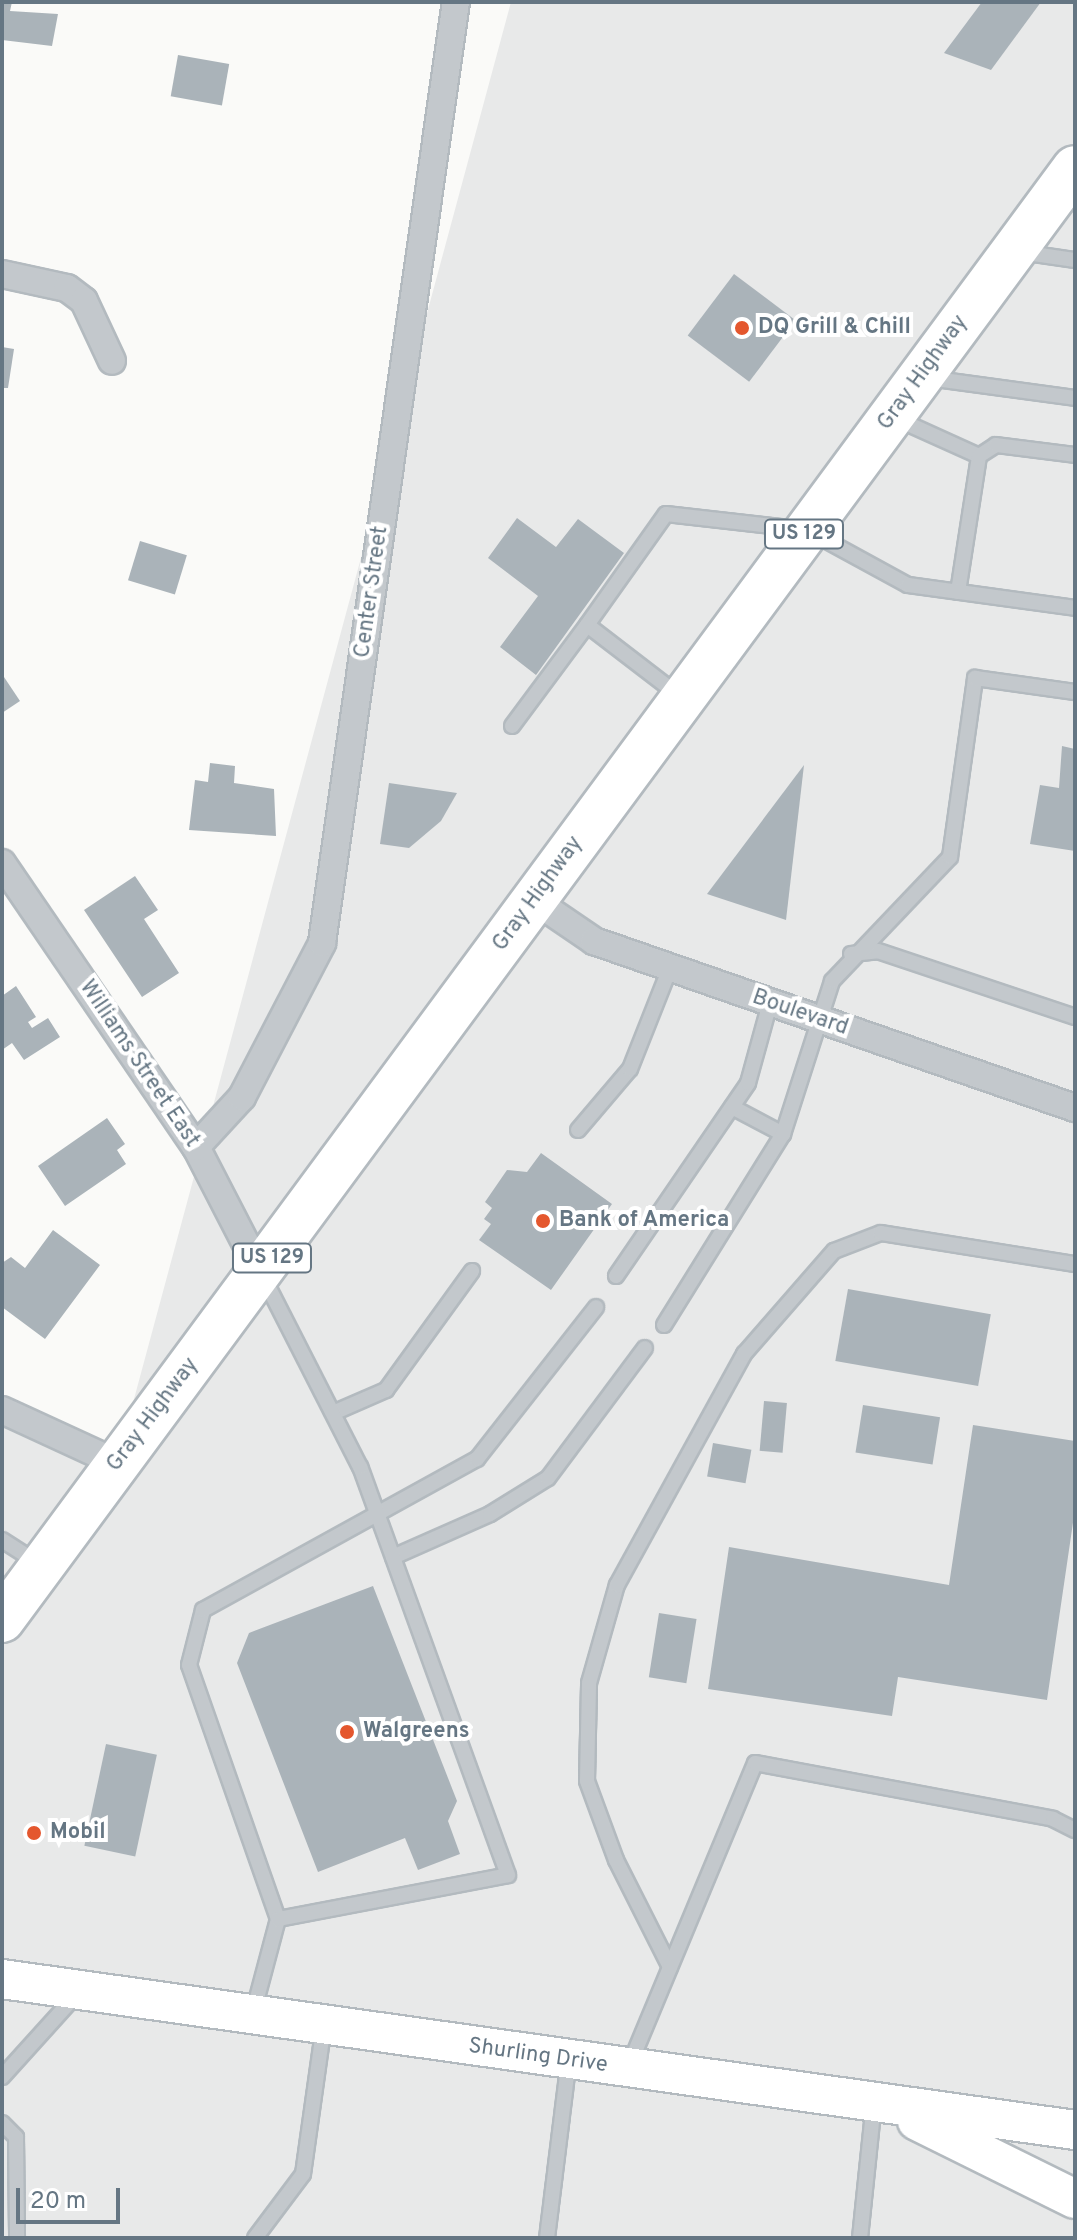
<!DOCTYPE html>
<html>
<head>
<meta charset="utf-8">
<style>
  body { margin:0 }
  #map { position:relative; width:1077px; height:2240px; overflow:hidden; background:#fafaf8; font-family:Overpass,sans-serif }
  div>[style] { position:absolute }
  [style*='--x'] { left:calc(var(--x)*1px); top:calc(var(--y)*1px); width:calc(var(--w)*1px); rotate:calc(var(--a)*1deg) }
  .built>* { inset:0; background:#e8e9e9 }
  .building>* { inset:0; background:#aab3b9; transform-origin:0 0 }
  .roads { filter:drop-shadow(2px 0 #b3babf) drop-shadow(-2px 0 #b3babf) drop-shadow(0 2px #b3babf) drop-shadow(0 -2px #b3babf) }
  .lane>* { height:14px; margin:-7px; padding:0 7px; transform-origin:7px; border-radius:7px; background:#c3c8cc }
  .street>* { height:26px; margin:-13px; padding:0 13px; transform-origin:13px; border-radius:13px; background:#c3c8cc }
  .secondary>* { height:38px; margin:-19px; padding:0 19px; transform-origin:19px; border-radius:19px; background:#fff }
  .highway>* { height:44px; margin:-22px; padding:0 22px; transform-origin:22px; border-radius:22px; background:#fff }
  .dots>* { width:22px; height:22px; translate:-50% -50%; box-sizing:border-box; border:4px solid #fff; border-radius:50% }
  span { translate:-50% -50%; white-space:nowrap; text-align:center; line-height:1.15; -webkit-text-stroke:8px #fff; paint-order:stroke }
  .shield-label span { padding:2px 6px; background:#fff; border:2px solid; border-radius:6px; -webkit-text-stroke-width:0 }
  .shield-label { font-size:20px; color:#657683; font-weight:700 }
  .poi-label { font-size:22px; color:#657683; font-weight:700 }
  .left { translate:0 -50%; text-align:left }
  .street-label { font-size:22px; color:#657683 }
  .frame { position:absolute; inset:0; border:4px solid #657683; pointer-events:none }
  .scale { position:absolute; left:16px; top:2188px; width:104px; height:36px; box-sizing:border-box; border:4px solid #657683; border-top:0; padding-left:10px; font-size:24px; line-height:28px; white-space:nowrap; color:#657683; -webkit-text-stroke:6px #fff; paint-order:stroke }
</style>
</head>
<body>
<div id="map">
  <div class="built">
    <i style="clip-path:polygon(511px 2px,1075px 2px,1075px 2238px,2px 2238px,2px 1410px,117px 1462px)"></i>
  </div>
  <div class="building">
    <i style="clip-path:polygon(2px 2px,12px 2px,10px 11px,58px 14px,52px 46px,2px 40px)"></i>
    <i style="clip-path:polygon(982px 2px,1041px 2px,991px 70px,944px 53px)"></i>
    <i style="left:178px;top:55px;width:52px;height:42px;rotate:10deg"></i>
    <i style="left:734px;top:274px;width:77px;height:77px;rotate:37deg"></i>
    <i style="clip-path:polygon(2px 347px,14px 349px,8px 388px,2px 388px)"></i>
    <i style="clip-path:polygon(517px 518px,556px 547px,578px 519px,624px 553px,536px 675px,500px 647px,538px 596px,488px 558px)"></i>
    <i style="left:140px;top:541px;width:49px;height:41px;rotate:17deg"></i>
    <i style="clip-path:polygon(2px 674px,20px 701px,2px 713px)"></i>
    <i style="clip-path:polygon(1062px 746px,1075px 749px,1075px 851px,1030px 844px,1040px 785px,1059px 788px)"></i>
    <i style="clip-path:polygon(210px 763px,235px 766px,234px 783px,274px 789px,276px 836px,189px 830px,195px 780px,208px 782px)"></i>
    <i style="clip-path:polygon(804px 765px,786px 920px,707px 894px)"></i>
    <i style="clip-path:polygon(389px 783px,457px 793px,441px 821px,409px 848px,380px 844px)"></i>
    <i style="clip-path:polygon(135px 876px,158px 910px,144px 919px,179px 973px,142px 997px,84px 910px)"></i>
    <i style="clip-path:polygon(16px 986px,36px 1017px,28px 1022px,32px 1028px,48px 1018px,60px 1037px,24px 1060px,12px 1043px,2px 1050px,2px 996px)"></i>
    <i style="clip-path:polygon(107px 1118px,125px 1144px,117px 1150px,126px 1164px,65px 1206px,38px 1166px)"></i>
    <i style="clip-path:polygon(541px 1153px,612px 1204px,551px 1290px,479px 1240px,491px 1224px,484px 1219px,492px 1208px,485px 1202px,507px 1170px,527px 1172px)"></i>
    <i style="clip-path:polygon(53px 1230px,100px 1265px,45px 1339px,2px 1307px,2px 1263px,11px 1257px,25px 1268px)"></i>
    <i style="left:848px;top:1289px;width:145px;height:73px;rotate:10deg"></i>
    <i style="left:764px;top:1401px;width:23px;height:50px;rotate:5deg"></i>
    <i style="left:863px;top:1405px;width:78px;height:48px;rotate:9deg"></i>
    <i style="clip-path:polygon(973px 1425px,1075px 1441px,1075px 1509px,1047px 1700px,898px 1677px,892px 1716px,708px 1689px,729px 1547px,949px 1585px)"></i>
    <i style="left:713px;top:1443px;width:39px;height:34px;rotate:10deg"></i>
    <i style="clip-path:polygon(373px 1586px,457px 1801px,448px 1821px,460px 1854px,418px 1870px,405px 1838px,318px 1872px,237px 1663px,249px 1633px)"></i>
    <i style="left:659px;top:1613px;width:38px;height:65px;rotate:9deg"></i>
    <i style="left:106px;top:1744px;width:52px;height:104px;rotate:12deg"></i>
  </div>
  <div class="roads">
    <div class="lane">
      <i style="--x:1020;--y:252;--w:56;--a:8.3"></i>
      <i style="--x:928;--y:378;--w:148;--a:7.7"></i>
      <i style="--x:895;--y:418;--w:92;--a:24.3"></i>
      <i style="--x:958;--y:592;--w:138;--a:-81.2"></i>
      <i style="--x:979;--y:456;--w:20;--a:-33"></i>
      <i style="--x:996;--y:445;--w:80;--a:7.2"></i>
      <i style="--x:681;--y:697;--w:118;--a:-142.5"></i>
      <i style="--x:587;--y:625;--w:136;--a:-54.6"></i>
      <i style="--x:666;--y:514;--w:142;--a:6.5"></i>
      <i style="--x:807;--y:530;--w:115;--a:28.6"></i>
      <i style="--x:908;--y:585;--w:169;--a:7.8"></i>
      <i style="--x:512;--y:726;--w:126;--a:-53.4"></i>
      <i style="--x:851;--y:954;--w:27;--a:-6"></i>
      <i style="--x:878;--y:951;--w:208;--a:18.5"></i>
      <i style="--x:732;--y:1107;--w:58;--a:27.9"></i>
      <i style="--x:578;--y:1130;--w:80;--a:-49.6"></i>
      <i style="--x:630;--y:1069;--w:109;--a:-68.4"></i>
      <i style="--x:616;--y:1276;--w:234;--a:-55.6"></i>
      <i style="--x:748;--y:1083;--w:83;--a:-74.6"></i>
      <i style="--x:664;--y:1325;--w:225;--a:-58.1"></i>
      <i style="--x:783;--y:1134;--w:161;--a:-72.2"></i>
      <i style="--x:832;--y:981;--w:171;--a:-46.4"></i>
      <i style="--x:950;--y:857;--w:181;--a:-82"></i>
      <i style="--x:975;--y:678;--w:101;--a:8"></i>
      <i style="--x:333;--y:1413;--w:58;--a:-23.5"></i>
      <i style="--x:386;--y:1390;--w:147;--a:-54.1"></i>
      <i style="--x:2;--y:1540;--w:43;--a:32.6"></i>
      <i style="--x:393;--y:1557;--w:106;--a:-23.9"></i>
      <i style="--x:490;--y:1514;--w:68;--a:-31.8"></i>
      <i style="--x:548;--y:1478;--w:162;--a:-53.3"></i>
      <i style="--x:278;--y:1919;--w:269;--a:-109.3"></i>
      <i style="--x:189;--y:1665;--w:57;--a:-75.7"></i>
      <i style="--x:203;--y:1610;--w:313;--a:-28.9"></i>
      <i style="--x:477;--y:1459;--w:193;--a:-51.9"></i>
      <i style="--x:670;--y:1967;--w:120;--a:-116.8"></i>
      <i style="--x:616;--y:1860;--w:84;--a:-110.2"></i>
      <i style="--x:587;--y:1781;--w:98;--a:-88.8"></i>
      <i style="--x:589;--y:1683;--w:102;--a:-74.1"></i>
      <i style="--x:617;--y:1585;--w:264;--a:-61.2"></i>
      <i style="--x:744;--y:1354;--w:137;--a:-48.9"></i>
      <i style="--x:834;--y:1251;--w:50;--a:-21"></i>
      <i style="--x:881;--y:1233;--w:196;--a:9.1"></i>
      <i style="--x:253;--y:2013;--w:97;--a:-75.1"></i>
      <i style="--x:278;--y:1919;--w:234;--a:-10.8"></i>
      <i style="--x:508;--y:1875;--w:434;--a:-109.9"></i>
      <i style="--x:360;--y:1467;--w:213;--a:-117"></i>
      <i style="--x:629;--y:2066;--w:328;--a:-67.4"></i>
      <i style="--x:755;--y:1763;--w:303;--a:10.6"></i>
      <i style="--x:1053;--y:1819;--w:25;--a:27"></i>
      <i style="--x:2;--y:2077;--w:110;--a:-47.9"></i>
      <i style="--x:2;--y:2123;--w:20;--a:45"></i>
      <i style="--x:16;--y:2137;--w:101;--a:89.4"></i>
      <i style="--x:255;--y:2238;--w:80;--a:-53.1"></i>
      <i style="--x:303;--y:2174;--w:150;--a:-82"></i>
      <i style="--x:547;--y:2238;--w:179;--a:-83"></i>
      <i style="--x:860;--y:2238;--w:136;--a:-84.1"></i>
    </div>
    <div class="street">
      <i style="--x:2;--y:274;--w:66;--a:12.2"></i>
      <i style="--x:67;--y:288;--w:21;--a:37"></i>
      <i style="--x:84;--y:301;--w:66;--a:65"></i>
      <i style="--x:2;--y:863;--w:344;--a:55.7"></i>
      <i style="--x:196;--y:1147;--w:142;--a:62.7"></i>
      <i style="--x:534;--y:900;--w:73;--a:34.3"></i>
      <i style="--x:594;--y:941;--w:509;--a:19.15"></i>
      <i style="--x:196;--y:1147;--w:68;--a:-47.4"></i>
      <i style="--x:242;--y:1097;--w:174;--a:-62.5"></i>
      <i style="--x:322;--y:943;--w:950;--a:-81.9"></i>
      <i style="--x:2;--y:1410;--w:127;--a:24.7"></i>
    </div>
    <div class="secondary">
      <i style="--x:2;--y:1979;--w:1084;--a:8.01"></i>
      <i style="--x:917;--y:2121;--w:176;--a:26.3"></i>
    </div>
    <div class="highway">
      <i style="--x:2;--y:1620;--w:1805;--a:-53.54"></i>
    </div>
  </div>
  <div class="dots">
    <i style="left:742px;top:328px;background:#e4572e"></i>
    <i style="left:543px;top:1221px;background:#e4572e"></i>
    <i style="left:347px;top:1732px;background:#e4572e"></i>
    <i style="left:34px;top:1833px;background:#e4572e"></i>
  </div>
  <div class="shield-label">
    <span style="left:804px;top:534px">US 129</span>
    <span style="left:272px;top:1258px">US 129</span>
  </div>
  <div class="poi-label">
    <span class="left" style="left:758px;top:328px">DQ Grill &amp; Chill</span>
    <span class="left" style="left:559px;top:1221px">Bank of America</span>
    <span class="left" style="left:363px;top:1732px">Walgreens</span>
    <span class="left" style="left:50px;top:1833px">Mobil</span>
  </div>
  <div class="street-label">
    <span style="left:923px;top:373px;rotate:-54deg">Gray Highway</span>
    <span style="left:372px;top:592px;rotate:-82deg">Center Street</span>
    <span style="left:538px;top:894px;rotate:-54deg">Gray Highway</span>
    <span style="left:800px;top:1013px;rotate:19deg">Boulevard</span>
    <span style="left:139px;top:1064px;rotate:56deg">Williams Street East</span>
    <span style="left:153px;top:1415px;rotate:-53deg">Gray Highway</span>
    <span style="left:538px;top:2056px;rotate:8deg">Shurling Drive</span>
  </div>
  <div class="frame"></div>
  <div class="scale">20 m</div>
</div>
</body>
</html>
